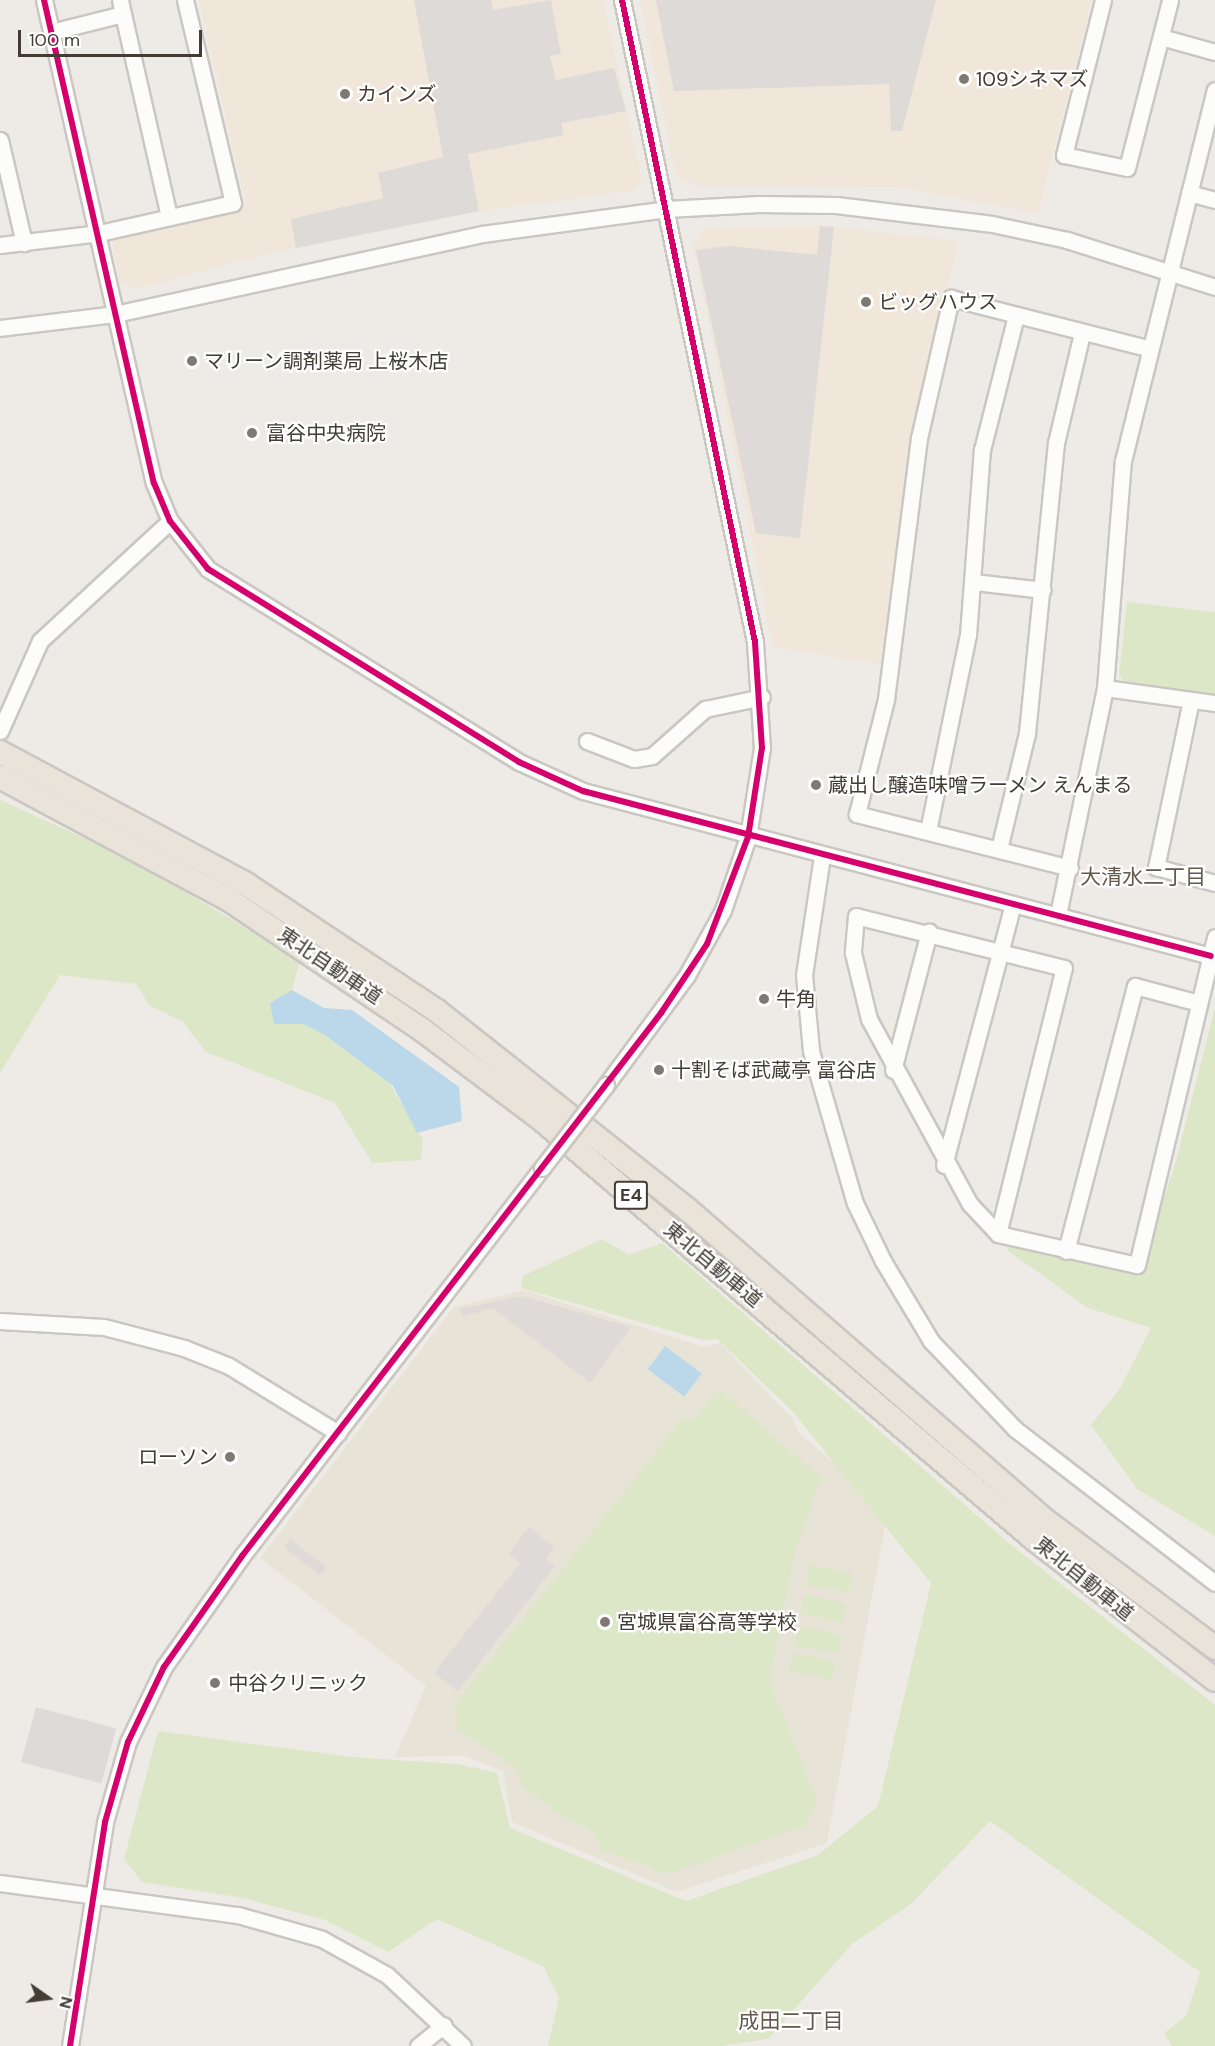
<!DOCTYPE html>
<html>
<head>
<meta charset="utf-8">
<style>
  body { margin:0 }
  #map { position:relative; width:1215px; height:2046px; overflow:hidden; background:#eeebe7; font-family:"DM Sans","Noto Sans JP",sans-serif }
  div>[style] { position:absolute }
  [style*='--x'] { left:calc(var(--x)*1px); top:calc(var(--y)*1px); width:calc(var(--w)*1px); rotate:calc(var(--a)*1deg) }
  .commercial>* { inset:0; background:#f0e6da }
  .education>* { inset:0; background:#e8e3d7 }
  .green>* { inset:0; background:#dce7c8; transform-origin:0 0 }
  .parking>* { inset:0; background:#dddad7; transform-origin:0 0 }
  .water>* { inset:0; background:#bad8e9; transform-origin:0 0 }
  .roads { filter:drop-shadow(2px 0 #cac7c3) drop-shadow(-2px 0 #cac7c3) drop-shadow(0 2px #cac7c3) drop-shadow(0 -2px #cac7c3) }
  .minor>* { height:15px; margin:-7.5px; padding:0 7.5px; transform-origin:7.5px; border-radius:7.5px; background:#fcfcfb }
  .highway>* { height:22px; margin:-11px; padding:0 11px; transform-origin:11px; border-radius:11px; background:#eae3d9 }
  .bridges { filter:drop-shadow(2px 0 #cac7c3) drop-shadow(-2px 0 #cac7c3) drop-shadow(0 2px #cac7c3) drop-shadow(0 -2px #cac7c3) }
  .minor-bridge>* { height:15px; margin:-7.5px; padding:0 7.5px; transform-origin:7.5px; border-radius:7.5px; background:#fcfcfb }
  .cycleway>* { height:6px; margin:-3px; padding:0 3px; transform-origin:3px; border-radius:3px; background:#d6006c }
  .dots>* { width:16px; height:16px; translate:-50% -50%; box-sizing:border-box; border:3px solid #fff; border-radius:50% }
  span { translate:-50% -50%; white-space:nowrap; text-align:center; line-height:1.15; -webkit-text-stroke:4.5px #fff; paint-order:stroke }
  .shield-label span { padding:2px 4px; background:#fff; border:2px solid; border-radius:4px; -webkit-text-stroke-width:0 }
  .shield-label { font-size:18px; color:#423c34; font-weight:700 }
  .poi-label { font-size:20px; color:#423c34 }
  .left { translate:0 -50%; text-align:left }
  .right { translate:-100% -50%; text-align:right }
  .street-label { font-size:20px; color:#423c34 }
  .neighbourhood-label { font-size:21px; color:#645a4c }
  .north { position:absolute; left:18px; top:1968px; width:60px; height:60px; -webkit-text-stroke:4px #fff; paint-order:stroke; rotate:104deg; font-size:16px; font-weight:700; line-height:24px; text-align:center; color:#423c34 }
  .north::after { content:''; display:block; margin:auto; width:21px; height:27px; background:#423c34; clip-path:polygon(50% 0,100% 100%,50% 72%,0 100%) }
  .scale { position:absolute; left:18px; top:30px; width:184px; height:27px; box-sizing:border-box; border:3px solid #423c34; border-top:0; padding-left:8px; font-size:18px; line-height:21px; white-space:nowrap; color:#423c34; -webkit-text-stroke:4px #fff; paint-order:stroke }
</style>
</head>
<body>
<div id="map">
  <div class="commercial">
    <i style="clip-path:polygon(199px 0,603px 0,642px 180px,636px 190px,479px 211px,259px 256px,133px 290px,120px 283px,112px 244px,115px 236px,246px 205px)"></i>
    <i style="clip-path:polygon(640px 0,1092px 0,1038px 213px,899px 187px,697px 186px,675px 174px)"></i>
    <i style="clip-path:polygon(820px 226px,959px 241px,915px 417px,884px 664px,773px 647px,693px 245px,705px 227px)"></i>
  </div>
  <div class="education">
    <i style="clip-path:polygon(523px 1290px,704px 1347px,720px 1343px,792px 1418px,800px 1434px,888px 1509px,827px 1843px,677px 1892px,512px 1822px,503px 1771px,465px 1756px,395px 1757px,426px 1686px,260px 1558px,454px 1307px)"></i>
  </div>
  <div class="green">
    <i style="clip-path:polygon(1127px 602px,1215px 612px,1215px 696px,1124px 682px,1119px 675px)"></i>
    <i style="clip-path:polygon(0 800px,126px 857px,300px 960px,292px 990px,270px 1003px,279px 1024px,303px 1024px,325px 1035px,390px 1084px,423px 1140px,421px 1160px,372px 1163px,335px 1103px,206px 1052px,183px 1022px,149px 1005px,136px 984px,60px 975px,0 1073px)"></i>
    <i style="clip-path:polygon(1215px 1008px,1215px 1536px,1137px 1489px,1091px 1425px,1119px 1390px,1151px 1328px,1088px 1308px,1007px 1250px,1009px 1241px,1139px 1272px,1175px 1165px)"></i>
    <i style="clip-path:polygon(602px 1239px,629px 1255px,662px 1243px,1009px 1543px,1215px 1705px,1215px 2046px,1172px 2046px,1164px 2033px,1186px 2016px,1200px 1972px,990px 1821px,911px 1904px,852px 1944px,768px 2039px,721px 2046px,548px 2046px,559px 1998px,544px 1967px,437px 1919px,388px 1952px,325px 1920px,243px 1898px,142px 1882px,124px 1859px,158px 1731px,351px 1757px,458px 1764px,497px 1773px,510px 1828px,686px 1901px,818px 1855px,878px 1806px,931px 1583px,792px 1411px,717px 1339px,703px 1340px,521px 1288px,523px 1276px)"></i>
    <i style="clip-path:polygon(719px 1389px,821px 1478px,794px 1554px,770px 1682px,817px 1800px,806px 1825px,669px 1874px,601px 1850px,594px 1831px,566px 1819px,522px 1786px,516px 1768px,457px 1729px,456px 1703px,685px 1416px,693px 1421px)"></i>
    <i style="left:810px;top:1565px;width:43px;height:20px;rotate:11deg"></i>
    <i style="left:804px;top:1595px;width:43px;height:19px;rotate:11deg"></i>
    <i style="left:798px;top:1626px;width:44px;height:19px;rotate:11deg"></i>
    <i style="left:793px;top:1653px;width:43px;height:19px;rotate:11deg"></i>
  </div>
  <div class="parking">
    <i style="clip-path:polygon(414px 0,491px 0,493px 10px,551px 0,561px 54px,550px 56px,556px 80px,614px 68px,626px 111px,561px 123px,564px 135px,468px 154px,479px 211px,296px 248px,291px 219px,383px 198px,378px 173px,443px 157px)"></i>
    <i style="clip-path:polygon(656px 0,936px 0,902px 131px,891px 131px,889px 84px,674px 91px)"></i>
    <i style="clip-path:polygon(820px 226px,834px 227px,800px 538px,756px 533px,696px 250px,729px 246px,817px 255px)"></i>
    <i style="clip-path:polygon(522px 1296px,631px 1327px,590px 1383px,493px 1308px,463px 1316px,460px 1309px)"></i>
    <i style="clip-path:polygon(529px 1527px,554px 1547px,546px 1558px,555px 1566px,458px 1691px,434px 1673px,520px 1563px,509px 1553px)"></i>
    <i style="left:290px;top:1539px;width:46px;height:10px;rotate:38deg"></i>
    <i style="left:36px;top:1707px;width:83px;height:57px;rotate:15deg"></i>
  </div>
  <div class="water">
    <i style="clip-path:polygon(292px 990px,324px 1008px,352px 1010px,459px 1087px,462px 1121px,417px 1133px,393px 1086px,325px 1035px,303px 1024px,274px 1024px,270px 1003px)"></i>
    <i style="left:665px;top:1346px;width:46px;height:29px;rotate:37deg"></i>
  </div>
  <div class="roads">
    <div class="minor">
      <i style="--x:44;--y:0;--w:495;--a:77.2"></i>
      <i style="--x:154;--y:483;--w:41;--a:67.2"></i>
      <i style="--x:170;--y:521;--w:61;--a:51.6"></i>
      <i style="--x:208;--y:569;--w:366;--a:31.8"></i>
      <i style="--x:519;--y:762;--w:70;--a:24.4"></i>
      <i style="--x:583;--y:791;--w:649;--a:14.72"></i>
      <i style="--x:1103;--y:0;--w:160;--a:104.1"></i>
      <i style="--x:1064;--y:155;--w:64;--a:11.7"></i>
      <i style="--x:1127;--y:168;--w:173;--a:-75.6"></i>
      <i style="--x:123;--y:14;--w:208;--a:77.2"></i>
      <i style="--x:51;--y:32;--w:74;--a:-14"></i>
      <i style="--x:123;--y:14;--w:14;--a:-102"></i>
      <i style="--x:1161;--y:37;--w:56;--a:15.5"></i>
      <i style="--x:0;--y:140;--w:106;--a:76.9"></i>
      <i style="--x:1189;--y:193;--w:27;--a:15"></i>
      <i style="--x:0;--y:245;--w:100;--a:-6.9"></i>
      <i style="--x:99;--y:233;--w:137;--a:-12.6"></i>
      <i style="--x:233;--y:203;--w:209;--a:-103.3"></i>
      <i style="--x:0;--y:328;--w:116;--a:-6.9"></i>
      <i style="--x:115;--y:314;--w:376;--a:-12.3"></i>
      <i style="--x:482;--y:234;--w:186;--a:-7.7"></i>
      <i style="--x:666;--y:209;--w:93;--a:-3.1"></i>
      <i style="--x:759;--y:204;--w:77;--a:0.7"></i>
      <i style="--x:836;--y:205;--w:157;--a:6.9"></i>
      <i style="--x:992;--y:224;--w:77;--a:12"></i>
      <i style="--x:1067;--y:240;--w:155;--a:17.6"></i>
      <i style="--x:974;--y:582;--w:69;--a:6.6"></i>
      <i style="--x:1105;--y:688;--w:111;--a:7.8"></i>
      <i style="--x:1191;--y:700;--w:171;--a:101.8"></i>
      <i style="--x:1156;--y:867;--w:61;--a:15.2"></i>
      <i style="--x:0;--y:731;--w:98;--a:-66"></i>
      <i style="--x:40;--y:641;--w:177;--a:-42.7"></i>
      <i style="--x:587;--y:741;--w:50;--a:21"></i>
      <i style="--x:634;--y:759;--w:18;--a:-9"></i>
      <i style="--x:652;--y:756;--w:71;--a:-41.6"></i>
      <i style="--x:705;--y:709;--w:58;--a:-11.9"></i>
      <i style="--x:928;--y:831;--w:200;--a:-78.5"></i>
      <i style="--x:968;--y:635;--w:186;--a:-85.7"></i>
      <i style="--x:982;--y:450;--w:138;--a:-75.8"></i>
      <i style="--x:999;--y:849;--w:119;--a:-76.4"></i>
      <i style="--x:1027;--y:733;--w:291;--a:-84.3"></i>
      <i style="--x:1056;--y:443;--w:113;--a:-76.7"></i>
      <i style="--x:822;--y:856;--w:120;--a:98.6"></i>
      <i style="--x:804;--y:975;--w:76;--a:84.7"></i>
      <i style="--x:811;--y:1051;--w:158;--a:73.9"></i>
      <i style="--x:855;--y:1203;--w:64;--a:64.2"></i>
      <i style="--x:883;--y:1261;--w:93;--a:59"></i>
      <i style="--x:931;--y:1341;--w:122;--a:46.3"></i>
      <i style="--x:1015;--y:1429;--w:252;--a:37.6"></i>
      <i style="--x:1070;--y:868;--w:220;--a:-165.8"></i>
      <i style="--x:857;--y:814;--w:119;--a:-75.8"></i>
      <i style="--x:886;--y:699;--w:263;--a:-82.8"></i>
      <i style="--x:919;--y:438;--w:144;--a:-77.1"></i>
      <i style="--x:951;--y:298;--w:202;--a:14.3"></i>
      <i style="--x:1058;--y:915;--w:232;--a:-78.3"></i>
      <i style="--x:1105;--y:688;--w:228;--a:-85.5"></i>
      <i style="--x:1123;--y:461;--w:382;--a:-76.1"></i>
      <i style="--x:893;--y:1070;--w:143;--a:-75.4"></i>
      <i style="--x:606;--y:1085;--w:137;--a:-53.6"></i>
      <i style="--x:687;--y:975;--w:74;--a:-61"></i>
      <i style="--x:723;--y:910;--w:77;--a:-71.1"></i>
      <i style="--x:748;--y:837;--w:90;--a:-81.1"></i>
      <i style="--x:762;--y:748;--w:106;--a:-93.8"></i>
      <i style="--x:755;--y:642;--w:656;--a:-101.7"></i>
      <i style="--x:944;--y:1165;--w:270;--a:-75.2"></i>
      <i style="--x:998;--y:1234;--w:274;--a:-76.1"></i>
      <i style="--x:1064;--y:968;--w:214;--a:-166"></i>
      <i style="--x:856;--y:916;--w:37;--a:95"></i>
      <i style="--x:853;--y:953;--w:68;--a:76.4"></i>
      <i style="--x:869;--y:1019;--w:211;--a:61.4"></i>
      <i style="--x:970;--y:1204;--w:41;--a:47"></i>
      <i style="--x:998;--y:1234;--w:142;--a:12.6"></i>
      <i style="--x:1137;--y:1265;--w:337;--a:-76.6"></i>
      <i style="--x:1066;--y:1251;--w:274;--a:-75.4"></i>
      <i style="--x:1135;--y:986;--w:66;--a:14.9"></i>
      <i style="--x:0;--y:1321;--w:104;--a:3.3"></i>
      <i style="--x:104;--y:1327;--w:83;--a:14.7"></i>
      <i style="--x:184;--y:1348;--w:48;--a:21.8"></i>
      <i style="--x:229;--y:1366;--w:128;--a:31.6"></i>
      <i style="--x:0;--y:1883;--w:240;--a:7.7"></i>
      <i style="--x:238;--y:1915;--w:87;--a:15.9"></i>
      <i style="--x:322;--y:1939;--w:74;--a:29"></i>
      <i style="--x:387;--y:1975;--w:104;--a:43.1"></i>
      <i style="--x:70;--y:2046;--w:227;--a:-81.1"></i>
      <i style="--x:105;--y:1822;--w:83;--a:-74"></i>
      <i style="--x:128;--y:1742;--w:83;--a:-64.4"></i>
      <i style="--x:164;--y:1667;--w:136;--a:-54.9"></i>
      <i style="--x:242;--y:1556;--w:490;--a:-52.3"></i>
      <i style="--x:418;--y:2046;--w:33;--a:-39"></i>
    </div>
    <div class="highway">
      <i style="--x:0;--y:752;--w:279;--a:28.2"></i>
      <i style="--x:246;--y:884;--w:229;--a:33.6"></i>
      <i style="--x:437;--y:1011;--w:319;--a:38.4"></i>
      <i style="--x:687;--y:1209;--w:481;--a:41"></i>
      <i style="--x:1050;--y:1524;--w:206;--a:36.9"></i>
      <i style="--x:0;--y:777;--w:259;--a:28.2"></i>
      <i style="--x:228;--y:899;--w:233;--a:34"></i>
      <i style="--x:421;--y:1029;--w:151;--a:36.9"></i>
      <i style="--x:542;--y:1120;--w:646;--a:40.42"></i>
      <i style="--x:1034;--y:1539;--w:229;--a:37.9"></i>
    </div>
  </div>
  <div class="bridges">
    <div class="minor-bridge">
      <i style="--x:542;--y:1168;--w:105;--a:-52.4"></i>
    </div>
  </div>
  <div class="cycleway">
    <i style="--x:44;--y:0;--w:495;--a:77.2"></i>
    <i style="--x:154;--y:483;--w:41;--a:67.2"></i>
    <i style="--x:170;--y:521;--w:61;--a:51.6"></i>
    <i style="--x:208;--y:569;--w:366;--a:31.8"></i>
    <i style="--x:519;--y:762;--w:70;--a:24.4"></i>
    <i style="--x:583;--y:791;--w:649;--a:14.72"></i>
    <i style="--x:70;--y:2046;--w:227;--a:-81.1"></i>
    <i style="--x:105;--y:1822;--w:83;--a:-74"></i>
    <i style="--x:128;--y:1742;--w:83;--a:-64.4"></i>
    <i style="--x:164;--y:1667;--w:136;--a:-54.9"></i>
    <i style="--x:242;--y:1556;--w:686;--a:-52.34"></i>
    <i style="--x:661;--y:1013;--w:83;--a:-56.3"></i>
    <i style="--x:707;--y:944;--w:115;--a:-69"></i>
    <i style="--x:748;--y:837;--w:90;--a:-81.1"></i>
    <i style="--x:762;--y:748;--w:106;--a:-93.8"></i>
    <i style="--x:755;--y:642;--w:656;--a:-101.7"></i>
  </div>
  <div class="dots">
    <i style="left:964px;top:79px;background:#7e7973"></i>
    <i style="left:345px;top:94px;background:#7e7973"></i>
    <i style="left:866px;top:302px;background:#7e7973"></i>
    <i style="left:192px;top:361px;background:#7e7973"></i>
    <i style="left:252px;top:433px;background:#7e7973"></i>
    <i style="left:816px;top:785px;background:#7e7973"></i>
    <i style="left:764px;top:999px;background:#7e7973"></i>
    <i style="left:659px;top:1070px;background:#7e7973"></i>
    <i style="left:230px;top:1457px;background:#7e7973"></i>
    <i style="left:605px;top:1622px;background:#7e7973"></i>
    <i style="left:215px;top:1683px;background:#7e7973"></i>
  </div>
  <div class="shield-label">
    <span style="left:631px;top:1195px">E4</span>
  </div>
  <div class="poi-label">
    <span class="left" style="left:976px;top:79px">109シネマズ</span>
    <span class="left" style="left:357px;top:94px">カインズ</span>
    <span class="left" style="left:878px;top:302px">ビッグハウス</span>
    <span class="left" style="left:204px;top:361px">マリーン調剤薬局 上桜木店</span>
    <span class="left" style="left:266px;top:433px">富谷中央病院</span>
    <span class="left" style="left:828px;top:785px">蔵出し醸造味噌ラーメン えんまる</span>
    <span class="left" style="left:776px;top:999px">牛角</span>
    <span class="left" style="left:671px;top:1070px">十割そば武蔵亭 富谷店</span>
    <span class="right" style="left:218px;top:1457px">ローソン</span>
    <span class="left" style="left:617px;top:1622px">宮城県富谷高等学校</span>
    <span class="left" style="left:228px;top:1683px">中谷クリニック</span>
  </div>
  <div class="street-label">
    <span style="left:330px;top:966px;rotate:34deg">東北自動車道</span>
    <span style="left:713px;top:1265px;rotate:40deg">東北自動車道</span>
    <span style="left:1084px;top:1579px;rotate:39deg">東北自動車道</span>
  </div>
  <div class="neighbourhood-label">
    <span style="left:1143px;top:877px">大清水二丁目</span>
    <span style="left:791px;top:2021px">成田二丁目</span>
  </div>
  <div class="north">N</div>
  <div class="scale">100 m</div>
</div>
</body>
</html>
